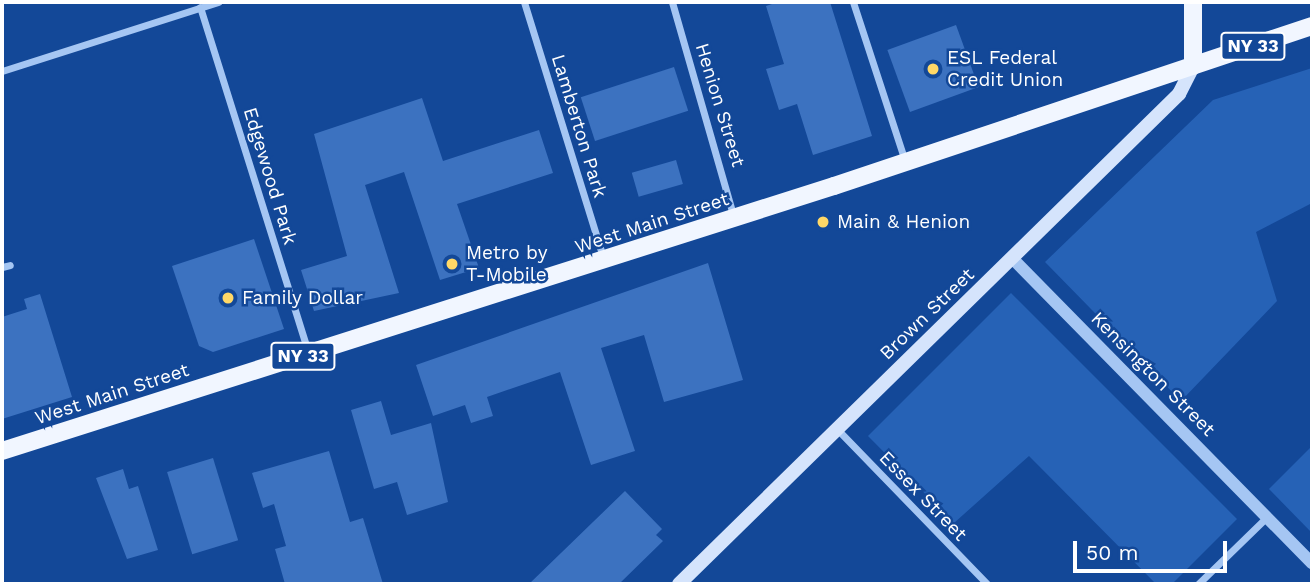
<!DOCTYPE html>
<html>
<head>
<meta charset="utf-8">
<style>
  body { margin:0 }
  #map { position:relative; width:1314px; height:586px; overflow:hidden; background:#134898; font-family:"Work Sans",sans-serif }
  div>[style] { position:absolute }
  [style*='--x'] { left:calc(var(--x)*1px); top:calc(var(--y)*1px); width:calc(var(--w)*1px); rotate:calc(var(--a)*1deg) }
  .green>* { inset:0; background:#2662b6 }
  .building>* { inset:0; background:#3c72c0; transform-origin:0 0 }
  .minor>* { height:7px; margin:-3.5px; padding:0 3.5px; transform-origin:3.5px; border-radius:3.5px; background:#a5c6f3 }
  .tertiary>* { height:12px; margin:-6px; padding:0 6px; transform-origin:6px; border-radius:6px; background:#a5c6f3 }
  .secondary>* { height:14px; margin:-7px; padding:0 7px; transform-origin:7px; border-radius:7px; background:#d5e4fc }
  .primary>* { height:18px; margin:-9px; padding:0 9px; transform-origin:9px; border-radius:9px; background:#f1f6ff }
  .dots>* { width:19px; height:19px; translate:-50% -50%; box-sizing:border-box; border:4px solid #134898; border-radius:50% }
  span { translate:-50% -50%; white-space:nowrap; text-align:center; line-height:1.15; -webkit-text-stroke:5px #134898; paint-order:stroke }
  .shield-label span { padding:2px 5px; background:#134898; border:2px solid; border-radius:5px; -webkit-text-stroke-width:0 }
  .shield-label { font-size:18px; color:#fff; font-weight:700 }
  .poi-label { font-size:19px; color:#fff }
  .left { translate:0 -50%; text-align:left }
  .street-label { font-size:19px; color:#fff }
  .frame { position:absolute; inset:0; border:4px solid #fff; pointer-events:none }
  .scale { position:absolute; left:1073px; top:541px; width:154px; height:32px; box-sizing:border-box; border:4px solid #fff; border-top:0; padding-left:9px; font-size:21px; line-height:24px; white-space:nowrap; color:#fff; -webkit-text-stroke:5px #134898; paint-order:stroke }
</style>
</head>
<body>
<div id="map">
  <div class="green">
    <i style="clip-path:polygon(1312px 68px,1312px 203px,1256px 232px,1277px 301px,1181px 401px,1045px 262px,1213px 100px)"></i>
    <i style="clip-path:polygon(1011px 293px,1237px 519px,1172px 584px,1156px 584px,1029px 456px,954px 523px,868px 436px)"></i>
    <i style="clip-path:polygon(1312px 446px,1312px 533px,1269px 489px)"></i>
  </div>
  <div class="building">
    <i style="clip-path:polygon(778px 2px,830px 2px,872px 136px,813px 155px,797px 104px,779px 110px,766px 69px,784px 64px,766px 6px)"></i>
    <i style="left:956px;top:25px;width:66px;height:73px;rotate:70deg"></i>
    <i style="left:674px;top:67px;width:46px;height:98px;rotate:72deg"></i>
    <i style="clip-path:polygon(422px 98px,443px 161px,539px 130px,553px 173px,457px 204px,479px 268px,440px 280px,404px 172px,365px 185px,399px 293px,314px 311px,301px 270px,347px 256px,314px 134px)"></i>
    <i style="left:676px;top:160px;width:25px;height:46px;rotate:74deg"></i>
    <i style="clip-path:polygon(254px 239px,284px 329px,213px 352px,199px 346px,172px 266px)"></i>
    <i style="clip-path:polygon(708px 263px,743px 380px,664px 402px,644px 335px,601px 348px,635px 451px,591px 465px,560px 372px,487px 397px,493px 416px,471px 423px,465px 405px,433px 416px,416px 365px)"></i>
    <i style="clip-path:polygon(40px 294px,72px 397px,2px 419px,2px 317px,27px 309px,24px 299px)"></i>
    <i style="clip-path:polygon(381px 401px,391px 435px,431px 423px,448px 502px,407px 515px,397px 482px,374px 489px,351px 410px)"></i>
    <i style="clip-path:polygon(329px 451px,350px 522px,363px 518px,383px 584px,285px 584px,275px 549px,286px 546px,274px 504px,263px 508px,252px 473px)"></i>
    <i style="left:213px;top:458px;width:86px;height:48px;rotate:73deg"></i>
    <i style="clip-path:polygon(123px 469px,129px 489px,138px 486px,158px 550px,127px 559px,96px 478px)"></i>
    <i style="clip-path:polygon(625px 491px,662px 529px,656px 535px,663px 541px,619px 584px,529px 584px)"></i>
  </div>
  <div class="minor">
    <i style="--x:524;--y:2;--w:270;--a:72.8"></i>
    <i style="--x:672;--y:2;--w:225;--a:74"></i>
    <i style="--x:853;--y:2;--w:167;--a:71.9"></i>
    <i style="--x:200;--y:7;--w:364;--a:72.6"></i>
    <i style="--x:2;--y:71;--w:227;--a:-17.7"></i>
    <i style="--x:2;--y:267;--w:8;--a:-14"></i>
    <i style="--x:837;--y:429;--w:216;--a:45.9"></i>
    <i style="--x:1198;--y:584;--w:96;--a:-44.2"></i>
  </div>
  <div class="tertiary">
    <i style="--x:1012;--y:258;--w:428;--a:45.5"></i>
  </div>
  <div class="secondary">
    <i style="--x:679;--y:584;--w:700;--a:-44.42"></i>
    <i style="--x:1179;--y:94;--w:31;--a:-63"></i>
  </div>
  <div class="primary">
    <i style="--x:1193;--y:2;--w:64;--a:90"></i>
    <i style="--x:2;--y:451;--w:873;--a:-17.67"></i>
    <i style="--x:834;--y:186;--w:504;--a:-18.51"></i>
  </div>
  <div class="dots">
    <i style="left:933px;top:69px;background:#ffd867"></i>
    <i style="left:823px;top:222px;background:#ffd867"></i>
    <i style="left:452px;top:264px;background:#ffd867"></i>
    <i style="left:228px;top:298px;background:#ffd867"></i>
  </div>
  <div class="shield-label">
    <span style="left:1253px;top:46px">NY 33</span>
    <span style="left:303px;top:356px">NY 33</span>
  </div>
  <div class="poi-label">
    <span class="left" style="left:947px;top:69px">ESL Federal<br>Credit Union</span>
    <span class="left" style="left:837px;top:222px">Main &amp; Henion</span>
    <span class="left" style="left:466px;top:264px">Metro by<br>T-Mobile</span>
    <span class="left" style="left:242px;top:298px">Family Dollar</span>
  </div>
  <div class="street-label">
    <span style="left:720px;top:105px;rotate:73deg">Henion Street</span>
    <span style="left:579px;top:126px;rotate:73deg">Lamberton Park</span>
    <span style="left:270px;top:176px;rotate:73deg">Edgewood Park</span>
    <span style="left:652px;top:223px;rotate:-18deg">West Main Street</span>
    <span style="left:927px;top:314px;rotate:-44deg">Brown Street</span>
    <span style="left:1153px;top:374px;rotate:45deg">Kensington Street</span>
    <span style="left:112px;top:394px;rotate:-18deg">West Main Street</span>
    <span style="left:923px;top:496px;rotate:46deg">Essex Street</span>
  </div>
  <div class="frame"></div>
  <div class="scale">50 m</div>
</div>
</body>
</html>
